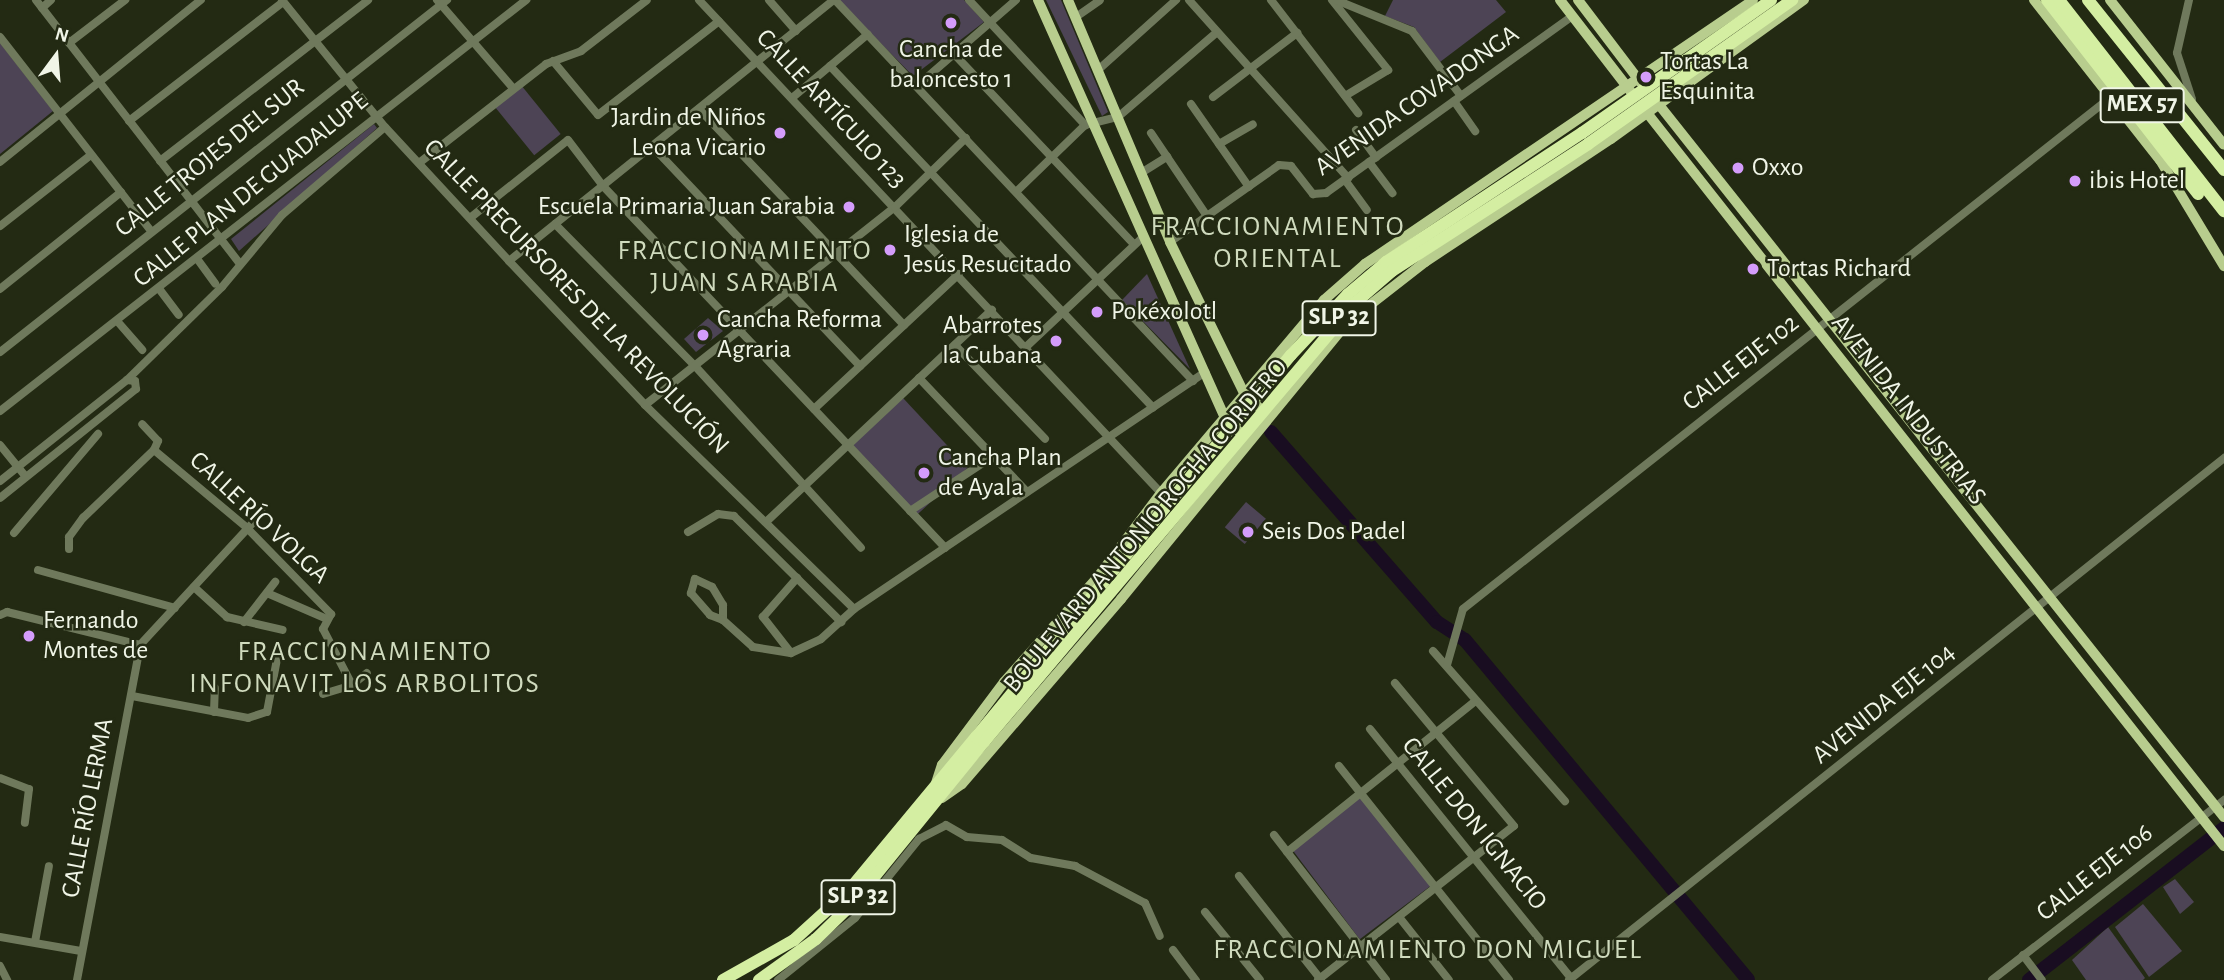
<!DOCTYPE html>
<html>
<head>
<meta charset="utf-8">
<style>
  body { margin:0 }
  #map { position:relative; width:2224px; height:980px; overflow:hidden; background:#232a13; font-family:"Alegreya Sans",sans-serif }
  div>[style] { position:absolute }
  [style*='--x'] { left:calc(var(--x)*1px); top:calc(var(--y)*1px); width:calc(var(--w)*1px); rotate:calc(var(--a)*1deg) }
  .green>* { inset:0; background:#4d4455; transform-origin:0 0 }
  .river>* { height:14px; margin:-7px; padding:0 7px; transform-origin:7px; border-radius:7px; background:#190d21 }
  .minor>* { height:8px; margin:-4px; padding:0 4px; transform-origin:4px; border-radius:4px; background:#6f795c }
  .major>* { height:10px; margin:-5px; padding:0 5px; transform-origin:5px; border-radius:5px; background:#b8cd8e }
  .highway>* { height:12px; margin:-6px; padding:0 6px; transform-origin:6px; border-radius:6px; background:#d4eea2 }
  .highway-bridge>* { height:12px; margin:-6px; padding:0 6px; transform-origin:6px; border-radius:6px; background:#d4eea2 }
  .dots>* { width:19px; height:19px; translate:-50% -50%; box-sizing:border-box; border:4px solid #232a13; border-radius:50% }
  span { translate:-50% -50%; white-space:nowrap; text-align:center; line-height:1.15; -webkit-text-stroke:5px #232a13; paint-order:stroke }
  .shield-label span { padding:2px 5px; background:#232a13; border:2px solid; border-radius:5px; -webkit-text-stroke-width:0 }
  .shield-label { font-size:24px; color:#f0f5e7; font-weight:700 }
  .poi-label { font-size:26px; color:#f0f5e7 }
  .left { translate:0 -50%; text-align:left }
  .right { translate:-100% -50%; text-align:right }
  .street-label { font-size:26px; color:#f0f5e7 }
  .neighbourhood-label { font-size:28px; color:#d0dbbe; letter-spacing:2px }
  .north { position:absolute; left:21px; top:21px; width:70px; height:70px; -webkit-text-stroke:5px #232a13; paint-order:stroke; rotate:16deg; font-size:19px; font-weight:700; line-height:28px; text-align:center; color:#f0f5e7 }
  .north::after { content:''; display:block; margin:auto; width:24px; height:32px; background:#f0f5e7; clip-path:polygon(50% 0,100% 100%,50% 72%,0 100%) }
</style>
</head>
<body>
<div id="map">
  <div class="green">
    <i style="clip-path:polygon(838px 0,964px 0,984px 22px,913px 76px)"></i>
    <i style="clip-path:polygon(1046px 0,1061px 0,1108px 112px,1102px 116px)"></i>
    <i style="clip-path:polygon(1393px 0,1496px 0,1506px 12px,1440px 62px,1414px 27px,1385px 16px)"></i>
    <i style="clip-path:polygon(0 43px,53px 111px,0 154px)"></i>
    <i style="left:521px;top:85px;width:63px;height:34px;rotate:51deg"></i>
    <i style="clip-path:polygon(374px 124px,377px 128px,239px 251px,231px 239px)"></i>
    <i style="clip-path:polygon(1147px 274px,1190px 369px,1122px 300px)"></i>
    <i style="clip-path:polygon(708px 318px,723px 331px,696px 352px,684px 339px)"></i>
    <i style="left:903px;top:398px;width:95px;height:69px;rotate:47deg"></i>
    <i style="left:1246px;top:502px;width:26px;height:33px;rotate:40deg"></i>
    <i style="left:1361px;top:793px;width:116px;height:89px;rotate:53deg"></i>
    <i style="clip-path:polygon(2175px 879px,2194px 902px,2180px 914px,2163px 887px)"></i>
    <i style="clip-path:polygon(2143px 904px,2182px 951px,2149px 977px,2115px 927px)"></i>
    <i style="clip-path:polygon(2108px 927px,2145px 978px,2143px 980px,2086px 980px,2072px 960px)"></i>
  </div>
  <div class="river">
    <i style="--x:1271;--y:432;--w:252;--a:48.9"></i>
    <i style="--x:1437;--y:622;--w:33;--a:33"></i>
    <i style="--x:1465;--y:640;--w:442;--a:50.2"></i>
    <i style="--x:2029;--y:980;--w:247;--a:-37.9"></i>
  </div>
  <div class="minor">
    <i style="--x:36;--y:0;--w:334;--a:52.3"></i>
    <i style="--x:282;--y:0;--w:164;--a:51"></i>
    <i style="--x:385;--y:127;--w:183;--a:47.2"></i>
    <i style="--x:509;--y:261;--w:198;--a:46.6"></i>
    <i style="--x:645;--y:405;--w:292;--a:44.3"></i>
    <i style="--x:437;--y:0;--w:116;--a:49.2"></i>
    <i style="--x:699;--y:0;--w:676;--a:46.86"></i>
    <i style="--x:769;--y:0;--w:41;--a:48.9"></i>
    <i style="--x:835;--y:0;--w:523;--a:46.78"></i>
    <i style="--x:969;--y:0;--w:171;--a:47.1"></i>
    <i style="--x:1189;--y:0;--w:239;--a:48.2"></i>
    <i style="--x:1271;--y:0;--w:143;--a:52.4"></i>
    <i style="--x:1332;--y:0;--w:90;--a:51.3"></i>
    <i style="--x:1388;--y:70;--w:50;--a:148.8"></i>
    <i style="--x:1336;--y:0;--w:82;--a:22.2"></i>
    <i style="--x:1412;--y:31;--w:81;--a:53"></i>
    <i style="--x:2189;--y:0;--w:54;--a:102.8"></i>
    <i style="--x:2177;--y:53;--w:48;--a:71.9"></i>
    <i style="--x:42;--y:8;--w:12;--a:-42"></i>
    <i style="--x:1076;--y:17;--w:29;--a:-35"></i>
    <i style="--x:0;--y:37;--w:247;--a:52.1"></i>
    <i style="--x:69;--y:43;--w:71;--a:-37.5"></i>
    <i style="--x:955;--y:55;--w:260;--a:46.6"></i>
    <i style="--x:553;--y:61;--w:70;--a:50.2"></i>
    <i style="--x:598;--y:115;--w:153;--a:-37.8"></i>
    <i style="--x:830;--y:66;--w:470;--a:46.6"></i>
    <i style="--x:1098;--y:70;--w:105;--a:-41.9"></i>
    <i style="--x:917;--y:86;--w:131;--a:-41"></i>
    <i style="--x:1213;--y:97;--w:106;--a:-37.3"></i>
    <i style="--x:792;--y:98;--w:99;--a:-40.1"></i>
    <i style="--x:1454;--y:101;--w:37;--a:55"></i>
    <i style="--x:1191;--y:104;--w:101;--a:55.1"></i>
    <i style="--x:699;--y:109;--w:298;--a:46.5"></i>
    <i style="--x:129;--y:121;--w:195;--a:-37.7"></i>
    <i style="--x:1356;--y:130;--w:34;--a:54"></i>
    <i style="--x:1151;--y:133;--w:100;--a:56"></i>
    <i style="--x:1219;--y:144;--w:39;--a:-30"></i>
    <i style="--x:652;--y:146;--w:303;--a:46.6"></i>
    <i style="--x:160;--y:161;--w:263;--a:-37.7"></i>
    <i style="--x:0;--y:162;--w:258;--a:-38.9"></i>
    <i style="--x:1369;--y:162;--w:39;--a:53"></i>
    <i style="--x:419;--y:163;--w:161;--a:-37.9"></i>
    <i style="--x:546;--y:64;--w:37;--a:-20"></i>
    <i style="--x:581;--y:51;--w:83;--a:-37.7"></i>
    <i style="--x:1141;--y:173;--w:31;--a:-32"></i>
    <i style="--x:1345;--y:180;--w:37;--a:54"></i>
    <i style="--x:1017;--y:191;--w:95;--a:-44.1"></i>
    <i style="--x:1085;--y:125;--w:34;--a:-14"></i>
    <i style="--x:1118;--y:117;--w:130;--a:-40.6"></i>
    <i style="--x:470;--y:218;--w:125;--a:-38.5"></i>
    <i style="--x:568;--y:140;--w:58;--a:52.7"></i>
    <i style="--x:603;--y:186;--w:498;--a:46.6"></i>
    <i style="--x:555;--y:224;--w:199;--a:45.4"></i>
    <i style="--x:695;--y:366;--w:246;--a:47.6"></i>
    <i style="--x:0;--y:226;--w:115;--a:-38"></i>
    <i style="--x:1170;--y:242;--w:133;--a:-35.2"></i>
    <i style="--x:1279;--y:165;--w:12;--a:5"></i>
    <i style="--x:1291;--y:166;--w:36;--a:52"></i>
    <i style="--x:1313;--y:194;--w:13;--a:-4"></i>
    <i style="--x:1326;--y:193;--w:303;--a:-35.7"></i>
    <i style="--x:198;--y:260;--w:29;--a:54"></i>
    <i style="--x:509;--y:261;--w:417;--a:-38.8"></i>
    <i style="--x:0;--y:289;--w:155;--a:-38.7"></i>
    <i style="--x:160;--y:290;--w:31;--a:53"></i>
    <i style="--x:118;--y:322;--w:37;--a:49"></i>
    <i style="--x:955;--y:345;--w:130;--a:46.2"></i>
    <i style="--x:1027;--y:346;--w:158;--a:-43.2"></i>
    <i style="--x:0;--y:352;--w:569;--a:-38.22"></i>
    <i style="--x:919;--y:378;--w:157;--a:46.5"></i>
    <i style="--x:127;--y:380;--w:133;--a:-44.4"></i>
    <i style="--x:222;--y:287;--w:94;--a:-50.2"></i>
    <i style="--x:282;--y:215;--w:135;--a:-40.5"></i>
    <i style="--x:645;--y:405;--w:319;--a:-38.4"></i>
    <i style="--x:895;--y:207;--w:99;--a:-44.2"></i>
    <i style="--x:814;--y:409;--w:198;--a:-43"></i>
    <i style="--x:0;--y:411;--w:668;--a:-38"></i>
    <i style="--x:0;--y:445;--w:41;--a:50.9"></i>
    <i style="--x:154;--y:450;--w:120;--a:39.9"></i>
    <i style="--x:246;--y:527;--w:122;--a:45.7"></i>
    <i style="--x:331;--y:614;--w:17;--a:118"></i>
    <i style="--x:323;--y:629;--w:63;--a:62.6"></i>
    <i style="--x:0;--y:481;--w:162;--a:-38.5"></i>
    <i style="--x:127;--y:380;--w:8;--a:7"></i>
    <i style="--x:135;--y:381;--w:8;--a:83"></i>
    <i style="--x:136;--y:389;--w:174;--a:141.3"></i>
    <i style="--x:910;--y:511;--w:102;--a:-33.4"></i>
    <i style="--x:766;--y:522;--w:310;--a:-43.2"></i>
    <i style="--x:688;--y:532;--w:35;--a:-31"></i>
    <i style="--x:718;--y:514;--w:16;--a:7"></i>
    <i style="--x:734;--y:516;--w:151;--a:44.7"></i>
    <i style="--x:14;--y:533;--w:130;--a:-49.7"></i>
    <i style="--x:69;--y:549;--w:12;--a:-90"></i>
    <i style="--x:69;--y:537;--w:24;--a:-54"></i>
    <i style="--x:83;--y:518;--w:98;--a:-43.8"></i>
    <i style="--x:154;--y:450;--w:10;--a:-66"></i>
    <i style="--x:158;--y:441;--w:23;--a:-133"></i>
    <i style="--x:38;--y:570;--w:142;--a:15.5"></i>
    <i style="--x:194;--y:587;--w:45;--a:42.3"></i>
    <i style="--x:227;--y:617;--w:57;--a:13.1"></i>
    <i style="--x:267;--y:593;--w:65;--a:23.4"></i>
    <i style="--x:0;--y:615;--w:8;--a:-23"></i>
    <i style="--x:7;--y:612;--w:137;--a:13.9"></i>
    <i style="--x:723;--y:620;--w:15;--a:-90"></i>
    <i style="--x:723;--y:605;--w:21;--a:-121"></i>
    <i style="--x:712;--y:587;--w:19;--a:-155"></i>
    <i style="--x:695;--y:579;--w:15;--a:106"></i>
    <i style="--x:691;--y:593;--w:29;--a:49"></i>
    <i style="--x:710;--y:615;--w:14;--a:21"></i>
    <i style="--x:723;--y:620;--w:40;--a:42"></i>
    <i style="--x:753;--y:647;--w:38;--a:9"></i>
    <i style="--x:791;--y:653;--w:33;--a:-25"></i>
    <i style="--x:821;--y:639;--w:45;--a:-42.3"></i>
    <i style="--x:854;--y:609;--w:424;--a:-34"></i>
    <i style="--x:244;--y:622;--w:51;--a:-52.2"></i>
    <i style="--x:140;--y:645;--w:180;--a:-47.3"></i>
    <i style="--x:1433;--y:651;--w:200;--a:48.7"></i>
    <i style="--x:791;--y:653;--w:46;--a:-127.9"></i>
    <i style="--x:763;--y:617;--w:52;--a:-48.9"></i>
    <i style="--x:1447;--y:665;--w:58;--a:-74.1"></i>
    <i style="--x:1463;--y:609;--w:826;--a:-38.31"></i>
    <i style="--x:323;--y:694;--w:30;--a:-17"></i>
    <i style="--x:352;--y:685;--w:19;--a:-39"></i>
    <i style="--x:132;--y:696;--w:118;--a:10.7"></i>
    <i style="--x:248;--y:718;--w:20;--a:-18"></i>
    <i style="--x:267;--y:712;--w:59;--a:-79.3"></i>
    <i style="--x:214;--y:712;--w:24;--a:-88"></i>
    <i style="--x:1370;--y:729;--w:320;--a:51.1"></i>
    <i style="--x:1339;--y:766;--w:273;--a:51.5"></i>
    <i style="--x:0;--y:778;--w:31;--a:21"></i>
    <i style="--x:29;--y:789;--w:34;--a:97"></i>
    <i style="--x:1274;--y:835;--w:183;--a:52.3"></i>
    <i style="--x:1287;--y:852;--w:240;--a:-38.7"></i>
    <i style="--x:1239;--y:876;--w:132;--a:51.7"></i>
    <i style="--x:1205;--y:912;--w:87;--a:51"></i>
    <i style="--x:1399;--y:917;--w:80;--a:51.6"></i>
    <i style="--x:0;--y:937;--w:82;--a:9.8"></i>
    <i style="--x:35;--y:942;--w:77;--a:-79.6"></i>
    <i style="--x:1173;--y:950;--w:38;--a:53"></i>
    <i style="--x:2023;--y:955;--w:31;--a:53"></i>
    <i style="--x:0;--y:966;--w:16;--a:63"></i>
    <i style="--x:77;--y:980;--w:341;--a:-79.3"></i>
    <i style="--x:778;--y:980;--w:99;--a:-38.8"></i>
    <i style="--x:855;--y:918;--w:102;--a:-51"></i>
    <i style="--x:919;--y:839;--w:30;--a:-27"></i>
    <i style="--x:946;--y:825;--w:24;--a:30"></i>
    <i style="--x:967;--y:837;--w:35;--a:5"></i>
    <i style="--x:1002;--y:840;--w:34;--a:32"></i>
    <i style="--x:1031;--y:858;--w:45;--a:10.3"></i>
    <i style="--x:1075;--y:866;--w:79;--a:27.9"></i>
    <i style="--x:1145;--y:903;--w:36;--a:66"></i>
    <i style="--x:1318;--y:980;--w:249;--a:-38.2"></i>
    <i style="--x:1514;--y:826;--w:186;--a:-129.8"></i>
    <i style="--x:1569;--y:980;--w:838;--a:-38.55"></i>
    <i style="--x:1992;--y:980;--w:294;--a:-37.8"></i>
  </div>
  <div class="major">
    <i style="--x:1038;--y:0;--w:459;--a:65.9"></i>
    <i style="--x:1225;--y:419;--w:31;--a:42"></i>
    <i style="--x:1068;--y:0;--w:263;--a:67.1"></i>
    <i style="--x:1170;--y:242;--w:170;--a:63.9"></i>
    <i style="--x:1245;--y:395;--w:31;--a:42"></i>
    <i style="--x:1560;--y:0;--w:118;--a:52.3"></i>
    <i style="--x:1578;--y:0;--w:104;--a:52.8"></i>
    <i style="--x:2034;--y:0;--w:204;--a:51.8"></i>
    <i style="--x:2160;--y:160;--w:124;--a:58.9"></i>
    <i style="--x:2110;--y:0;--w:184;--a:51.8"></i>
    <i style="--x:1656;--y:101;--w:914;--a:51.58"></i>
    <i style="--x:1644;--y:109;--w:938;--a:51.8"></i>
    <i style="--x:936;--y:783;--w:19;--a:-72"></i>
    <i style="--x:942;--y:765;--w:104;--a:-53.2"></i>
    <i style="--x:1004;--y:682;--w:140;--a:-48.2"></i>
    <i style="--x:1097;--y:578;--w:106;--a:-53"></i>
    <i style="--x:1161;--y:493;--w:253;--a:-49.8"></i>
    <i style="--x:1324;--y:300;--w:55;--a:-41.3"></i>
    <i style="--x:1365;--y:264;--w:469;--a:-34.2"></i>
    <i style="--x:942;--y:798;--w:24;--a:-35"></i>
    <i style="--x:962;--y:784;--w:244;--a:-49.3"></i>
    <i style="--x:1121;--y:599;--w:358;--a:-50.7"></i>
    <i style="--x:1348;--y:322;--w:98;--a:-37.9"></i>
    <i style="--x:1425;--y:262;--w:223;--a:-33.5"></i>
    <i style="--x:1611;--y:139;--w:238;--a:-35.8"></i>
  </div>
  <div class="highway">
    <i style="--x:2047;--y:0;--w:246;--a:52.1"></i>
    <i style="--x:2059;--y:0;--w:268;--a:52"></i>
    <i style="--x:2088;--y:0;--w:218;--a:51.3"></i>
    <i style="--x:723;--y:980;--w:81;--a:-29.4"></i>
    <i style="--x:794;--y:940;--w:74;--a:-42.3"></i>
    <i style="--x:849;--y:890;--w:199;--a:-50.3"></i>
    <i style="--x:759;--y:980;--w:70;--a:-35.7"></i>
    <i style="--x:816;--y:939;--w:52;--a:-44.2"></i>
    <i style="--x:853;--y:903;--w:208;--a:-50.9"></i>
  </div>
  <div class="highway-bridge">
    <i style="--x:976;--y:737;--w:495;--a:-50.5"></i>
    <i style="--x:1291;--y:355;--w:83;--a:-46.9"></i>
    <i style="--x:1348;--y:294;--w:50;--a:-40.1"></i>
    <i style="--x:1386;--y:262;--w:235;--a:-33.4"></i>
    <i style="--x:1582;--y:133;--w:231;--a:-35.1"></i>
    <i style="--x:984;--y:742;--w:575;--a:-49.8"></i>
    <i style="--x:1355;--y:303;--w:49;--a:-40.9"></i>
    <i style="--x:1392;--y:271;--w:234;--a:-32.9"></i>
    <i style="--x:1588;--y:144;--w:250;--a:-35.2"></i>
  </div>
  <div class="dots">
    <i style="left:951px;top:23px;background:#d49cfb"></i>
    <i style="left:1646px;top:77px;background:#d49cfb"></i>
    <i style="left:780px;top:133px;background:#d49cfb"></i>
    <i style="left:1738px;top:168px;background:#d49cfb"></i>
    <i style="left:2075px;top:181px;background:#d49cfb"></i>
    <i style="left:849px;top:207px;background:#d49cfb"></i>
    <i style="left:890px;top:250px;background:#d49cfb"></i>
    <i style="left:1753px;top:269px;background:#d49cfb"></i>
    <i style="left:1097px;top:312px;background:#d49cfb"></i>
    <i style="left:703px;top:335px;background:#d49cfb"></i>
    <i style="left:1056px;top:341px;background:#d49cfb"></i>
    <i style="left:924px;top:473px;background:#d49cfb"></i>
    <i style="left:1248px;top:532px;background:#d49cfb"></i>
    <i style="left:29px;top:636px;background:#d49cfb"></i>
  </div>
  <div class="shield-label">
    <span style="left:2142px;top:105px">MEX 57</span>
    <span style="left:1339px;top:318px">SLP 32</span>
    <span style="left:858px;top:897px">SLP 32</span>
  </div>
  <div class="poi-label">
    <span style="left:951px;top:65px">Cancha de<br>baloncesto 1</span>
    <span class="left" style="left:1660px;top:77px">Tortas La<br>Esquinita</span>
    <span class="right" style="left:766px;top:133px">Jardin de Niños<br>Leona Vicario</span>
    <span class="left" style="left:1752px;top:168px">Oxxo</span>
    <span class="left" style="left:2089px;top:181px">ibis Hotel</span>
    <span class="right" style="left:835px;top:207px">Escuela Primaria Juan Sarabia</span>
    <span class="left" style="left:904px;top:250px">Iglesia de<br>Jesús Resucitado</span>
    <span class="left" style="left:1767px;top:269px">Tortas Richard</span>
    <span class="left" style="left:1111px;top:312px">Pokéxolotl</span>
    <span class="left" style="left:717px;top:335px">Cancha Reforma<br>Agraria</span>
    <span class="right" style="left:1042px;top:341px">Abarrotes<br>la Cubana</span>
    <span class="left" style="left:938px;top:473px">Cancha Plan<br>de Ayala</span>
    <span class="left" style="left:1262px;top:532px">Seis Dos Padel</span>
    <span class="left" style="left:43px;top:636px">Fernando<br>Montes de</span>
  </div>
  <div class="street-label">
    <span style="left:1417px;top:101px;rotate:-35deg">AVENIDA COVADONGA</span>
    <span style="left:831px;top:109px;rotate:47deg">CALLE ARTÍCULO 123</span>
    <span style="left:210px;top:158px;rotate:-39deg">CALLE TROJES DEL SUR</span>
    <span style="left:251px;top:190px;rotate:-39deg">CALLE PLAN DE GUADALUPE</span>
    <span style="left:576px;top:297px;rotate:46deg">CALLE PRECURSORES DE LA REVOLUCIÓN</span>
    <span style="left:1741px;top:363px;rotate:-38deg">CALLE EJE 102</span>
    <span style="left:1908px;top:410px;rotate:52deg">AVENIDA INDUSTRIAS</span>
    <span style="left:259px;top:518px;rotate:43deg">CALLE RÍO VOLGA</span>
    <span style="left:1146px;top:526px;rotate:-50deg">BOULEVARD ANTONIO ROCHA CORDERO</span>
    <span style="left:1884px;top:704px;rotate:-39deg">AVENIDA EJE 104</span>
    <span style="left:88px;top:808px;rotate:-79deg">CALLE RÍO LERMA</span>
    <span style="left:1474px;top:824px;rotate:51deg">CALLE DON IGNACIO</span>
    <span style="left:2095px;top:873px;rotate:-38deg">CALLE EJE 106</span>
  </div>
  <div class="neighbourhood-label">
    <span style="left:1278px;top:243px">FRACCIONAMIENTO<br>ORIENTAL</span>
    <span style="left:745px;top:267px">FRACCIONAMIENTO<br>JUAN SARABIA</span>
    <span style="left:365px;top:668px">FRACCIONAMIENTO<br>INFONAVIT LOS ARBOLITOS</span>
    <span style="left:1428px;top:950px">FRACCIONAMIENTO DON MIGUEL</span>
  </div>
  <div class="north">N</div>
</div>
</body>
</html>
